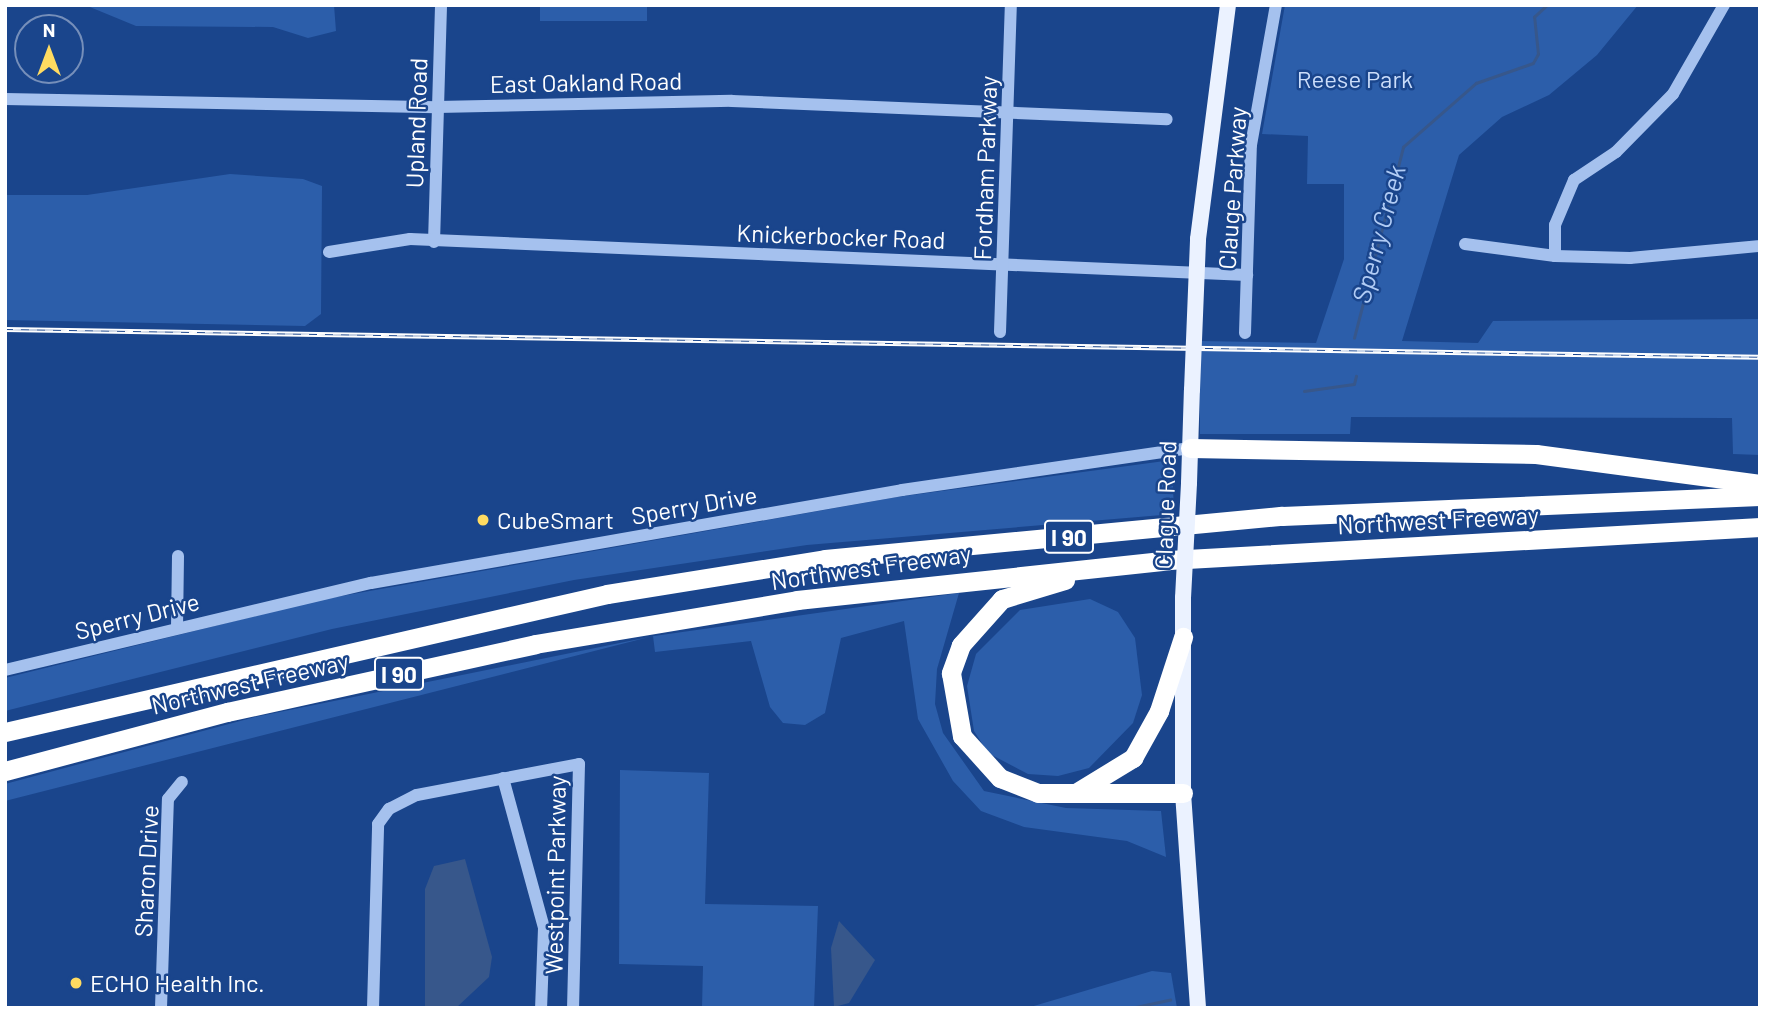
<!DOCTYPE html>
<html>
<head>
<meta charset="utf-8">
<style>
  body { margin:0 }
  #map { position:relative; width:1765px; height:1013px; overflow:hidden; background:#1a458c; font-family:Barlow,sans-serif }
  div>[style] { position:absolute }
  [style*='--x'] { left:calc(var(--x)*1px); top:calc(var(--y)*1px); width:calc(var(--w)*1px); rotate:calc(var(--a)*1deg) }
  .green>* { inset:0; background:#2c5eaa; transform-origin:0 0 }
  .water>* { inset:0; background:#37578b }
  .stream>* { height:2.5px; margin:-1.25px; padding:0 1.25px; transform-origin:1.25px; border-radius:1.25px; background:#37578b }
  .minor>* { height:12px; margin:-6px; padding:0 6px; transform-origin:6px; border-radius:6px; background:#a5c1ee }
  .major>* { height:16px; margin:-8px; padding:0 8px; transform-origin:8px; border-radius:8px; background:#ebf2ff }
  .highway>* { height:19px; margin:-9.5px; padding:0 9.5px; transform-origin:9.5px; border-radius:9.5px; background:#fff }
  .rail>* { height:5px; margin-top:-2.5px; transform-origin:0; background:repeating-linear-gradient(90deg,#1a458c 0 8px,#fff 0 16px); box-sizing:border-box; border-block:2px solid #fff }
  .major-bridge>* { height:16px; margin:-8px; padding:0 8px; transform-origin:8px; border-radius:8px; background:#ebf2ff }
  .dots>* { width:19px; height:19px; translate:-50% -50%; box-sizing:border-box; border:4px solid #1a458c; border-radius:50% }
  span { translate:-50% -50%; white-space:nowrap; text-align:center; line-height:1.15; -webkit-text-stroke:5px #1a458c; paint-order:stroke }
  .shield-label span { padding:2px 5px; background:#1a458c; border:2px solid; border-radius:5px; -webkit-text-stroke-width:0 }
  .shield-label { font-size:23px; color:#fff; font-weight:700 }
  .park-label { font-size:24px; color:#cbddfa }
  .street-label { font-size:24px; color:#fff }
  .poi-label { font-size:24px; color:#fff }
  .left { translate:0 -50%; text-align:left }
  .water-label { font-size:26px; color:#b1ccf5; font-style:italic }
  .frame { position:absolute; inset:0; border:7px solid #fff; pointer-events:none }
  .north { position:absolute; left:14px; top:14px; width:70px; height:70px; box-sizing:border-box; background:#1a458c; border:2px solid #768fba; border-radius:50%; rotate:0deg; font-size:19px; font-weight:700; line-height:28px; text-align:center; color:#fff }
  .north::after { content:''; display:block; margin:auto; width:24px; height:32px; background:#ffdb61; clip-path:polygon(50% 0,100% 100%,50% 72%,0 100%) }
</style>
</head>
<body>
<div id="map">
  <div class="green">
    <i style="clip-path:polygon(85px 5px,334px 5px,336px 31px,308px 38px,273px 27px,136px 26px)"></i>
    <i style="left:540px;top:5px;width:107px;height:16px"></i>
    <i style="clip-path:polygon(1285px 5px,1638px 5px,1597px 55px,1549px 95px,1502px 117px,1459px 155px,1402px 341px,1478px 343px,1493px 321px,1760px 319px,1760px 455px,1733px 454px,1732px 418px,1351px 417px,1350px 434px,1200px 434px,1199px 341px,1316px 343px,1344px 259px,1344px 184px,1307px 184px,1308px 136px,1262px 134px)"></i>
    <i style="clip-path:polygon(230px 174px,303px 179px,322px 186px,321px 314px,305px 326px,5px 320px,5px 195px,87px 195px)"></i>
    <i style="clip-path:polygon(1172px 460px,1174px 514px,807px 545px,574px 580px,332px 629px,5px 711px,5px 678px,319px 600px,897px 497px)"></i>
    <i style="clip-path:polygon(959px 593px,937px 669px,935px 704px,943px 733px,984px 791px,1066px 808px,1161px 811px,1166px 857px,1127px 841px,1024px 827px,981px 811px,953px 781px,918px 719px,904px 621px,841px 638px,825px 713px,805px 725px,783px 723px,770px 707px,751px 641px,655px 652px,653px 636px,5px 801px,5px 784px,255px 717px,654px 636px)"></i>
    <i style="clip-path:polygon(1090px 599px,1118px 612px,1135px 638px,1142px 695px,1133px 723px,1089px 768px,1058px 776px,1028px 774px,988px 753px,974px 731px,967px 686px,976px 654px,1020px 610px)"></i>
    <i style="clip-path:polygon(620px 770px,709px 773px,705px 904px,818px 906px,814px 1008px,702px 1008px,703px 966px,619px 964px)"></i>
    <i style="clip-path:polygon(1152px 971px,1171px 973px,1177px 1008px,1027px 1008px)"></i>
  </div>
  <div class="water">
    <i style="clip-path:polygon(465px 859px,492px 957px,489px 977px,456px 1008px,425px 1008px,425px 889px,434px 866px)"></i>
    <i style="clip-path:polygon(839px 921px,875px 960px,849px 1003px,834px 1007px,831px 948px)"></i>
  </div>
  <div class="stream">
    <i style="--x:1354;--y:338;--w:197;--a:-75.6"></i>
    <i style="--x:1403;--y:147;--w:97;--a:-41.2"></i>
    <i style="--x:1476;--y:83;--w:60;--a:-19.3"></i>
    <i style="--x:1533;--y:63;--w:10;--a:-61"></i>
    <i style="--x:1538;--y:54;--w:37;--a:-96"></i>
    <i style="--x:1534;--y:17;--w:18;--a:-43"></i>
    <i style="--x:1304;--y:391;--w:50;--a:-8"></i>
    <i style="--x:1354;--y:384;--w:8;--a:-76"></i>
    <i style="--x:1131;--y:1008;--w:40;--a:-12"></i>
  </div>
  <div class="minor">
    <i style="--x:5;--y:99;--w:432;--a:1.1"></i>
    <i style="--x:437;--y:107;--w:295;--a:-1.2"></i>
    <i style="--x:732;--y:101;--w:435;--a:2.4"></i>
    <i style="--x:434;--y:242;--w:237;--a:-88.3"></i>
    <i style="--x:1465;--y:244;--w:91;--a:7.6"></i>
    <i style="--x:1555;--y:256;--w:75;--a:1.5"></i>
    <i style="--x:1630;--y:258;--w:131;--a:-5.3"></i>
    <i style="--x:329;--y:252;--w:82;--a:-9.1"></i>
    <i style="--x:410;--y:239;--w:838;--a:2.46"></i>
    <i style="--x:1555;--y:256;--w:31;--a:-90"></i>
    <i style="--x:1555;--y:225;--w:49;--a:-67.1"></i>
    <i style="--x:1574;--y:180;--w:50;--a:-33.7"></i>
    <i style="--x:1616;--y:152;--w:81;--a:-45.5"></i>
    <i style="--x:1673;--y:94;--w:103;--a:-60.2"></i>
    <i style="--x:1000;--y:332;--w:327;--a:-88.1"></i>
    <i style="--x:1245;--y:333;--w:188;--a:-88.2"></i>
    <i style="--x:1251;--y:145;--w:142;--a:-79.9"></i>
    <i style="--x:177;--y:628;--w:72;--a:-89.2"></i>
    <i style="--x:5;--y:670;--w:376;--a:-13.4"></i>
    <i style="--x:371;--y:583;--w:539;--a:-9.93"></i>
    <i style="--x:902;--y:490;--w:291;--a:-8.3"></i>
    <i style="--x:503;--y:778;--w:156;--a:74.7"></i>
    <i style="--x:544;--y:928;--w:80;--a:92.1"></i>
    <i style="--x:161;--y:1008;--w:209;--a:-88.1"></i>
    <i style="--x:168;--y:799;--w:22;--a:-51"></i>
    <i style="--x:373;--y:1008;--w:184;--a:-88.4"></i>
    <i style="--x:378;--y:824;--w:19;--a:-54"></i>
    <i style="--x:389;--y:809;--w:31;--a:-27"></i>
    <i style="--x:417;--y:795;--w:165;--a:-10.8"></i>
    <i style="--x:579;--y:764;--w:244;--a:91.4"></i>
  </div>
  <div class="major">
    <i style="--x:1198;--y:239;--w:236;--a:-82.7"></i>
    <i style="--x:1189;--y:483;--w:93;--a:-88.2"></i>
    <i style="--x:1183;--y:598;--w:195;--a:90"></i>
    <i style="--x:1183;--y:793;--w:216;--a:86"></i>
  </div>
  <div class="highway">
    <i style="--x:1190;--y:448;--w:346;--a:1"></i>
    <i style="--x:1536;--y:454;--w:226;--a:7.6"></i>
    <i style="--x:1065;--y:580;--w:66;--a:163.2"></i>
    <i style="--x:1002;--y:599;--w:62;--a:131.7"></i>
    <i style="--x:961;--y:645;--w:30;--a:110"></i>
    <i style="--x:951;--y:673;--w:64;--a:80.1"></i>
    <i style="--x:962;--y:736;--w:57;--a:47.9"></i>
    <i style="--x:1000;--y:778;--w:41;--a:21.5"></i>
    <i style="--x:1038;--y:793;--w:145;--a:0"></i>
    <i style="--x:5;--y:732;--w:618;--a:-12.91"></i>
    <i style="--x:607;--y:594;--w:221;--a:-9.1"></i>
    <i style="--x:825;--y:559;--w:459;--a:-5.4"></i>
    <i style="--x:1282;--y:516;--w:478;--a:-2.4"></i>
    <i style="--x:5;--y:771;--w:230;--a:-14.9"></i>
    <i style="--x:227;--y:712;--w:315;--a:-12.4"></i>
    <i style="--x:535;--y:644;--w:266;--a:-9.5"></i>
    <i style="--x:797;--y:600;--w:374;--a:-6.1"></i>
    <i style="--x:1169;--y:560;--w:592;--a:-3.2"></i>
    <i style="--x:1077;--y:792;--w:66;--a:-31.3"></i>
    <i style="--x:1133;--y:758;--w:54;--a:-61"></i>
    <i style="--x:1159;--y:711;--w:78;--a:-72"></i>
  </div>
  <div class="rail">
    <i style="--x:5;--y:329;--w:1755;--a:0.91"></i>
  </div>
  <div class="major-bridge">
    <i style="--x:1192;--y:390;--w:151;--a:-87.7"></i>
    <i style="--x:1183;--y:598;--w:115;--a:-87"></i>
  </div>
  <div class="dots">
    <i style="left:483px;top:520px;background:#ffdb61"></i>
    <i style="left:76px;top:983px;background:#ffdb61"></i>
  </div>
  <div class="shield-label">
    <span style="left:1069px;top:537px">I 90</span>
    <span style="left:399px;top:674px">I 90</span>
  </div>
  <div class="park-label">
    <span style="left:1355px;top:79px">Reese Park</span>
  </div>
  <div class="street-label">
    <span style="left:586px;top:82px;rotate:-1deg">East Oakland Road</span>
    <span style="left:416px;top:123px;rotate:-88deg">Upland Road</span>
    <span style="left:985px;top:168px;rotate:-88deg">Fordham Parkway</span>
    <span style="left:1232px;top:188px;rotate:-86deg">Clauge Parkway</span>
    <span style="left:841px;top:236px;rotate:2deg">Knickerbocker Road</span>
    <span style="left:694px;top:505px;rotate:-10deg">Sperry Drive</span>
    <span style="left:1165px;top:505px;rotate:-88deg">Clague Road</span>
    <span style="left:1438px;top:520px;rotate:-3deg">Northwest Freeway</span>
    <span style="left:871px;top:567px;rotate:-8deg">Northwest Freeway</span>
    <span style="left:137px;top:616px;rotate:-14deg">Sperry Drive</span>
    <span style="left:250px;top:683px;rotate:-13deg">Northwest Freeway</span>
    <span style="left:146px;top:871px;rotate:-87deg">Sharon Drive</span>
    <span style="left:555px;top:875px;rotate:-89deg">Westpoint Parkway</span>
  </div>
  <div class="poi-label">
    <span class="left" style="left:497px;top:520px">CubeSmart</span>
    <span class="left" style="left:90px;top:983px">ECHO Health Inc.</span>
  </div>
  <div class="water-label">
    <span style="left:1378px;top:234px;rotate:-75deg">Sperry Creek</span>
  </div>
  <div class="frame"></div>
  <div class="north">N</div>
</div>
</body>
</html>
